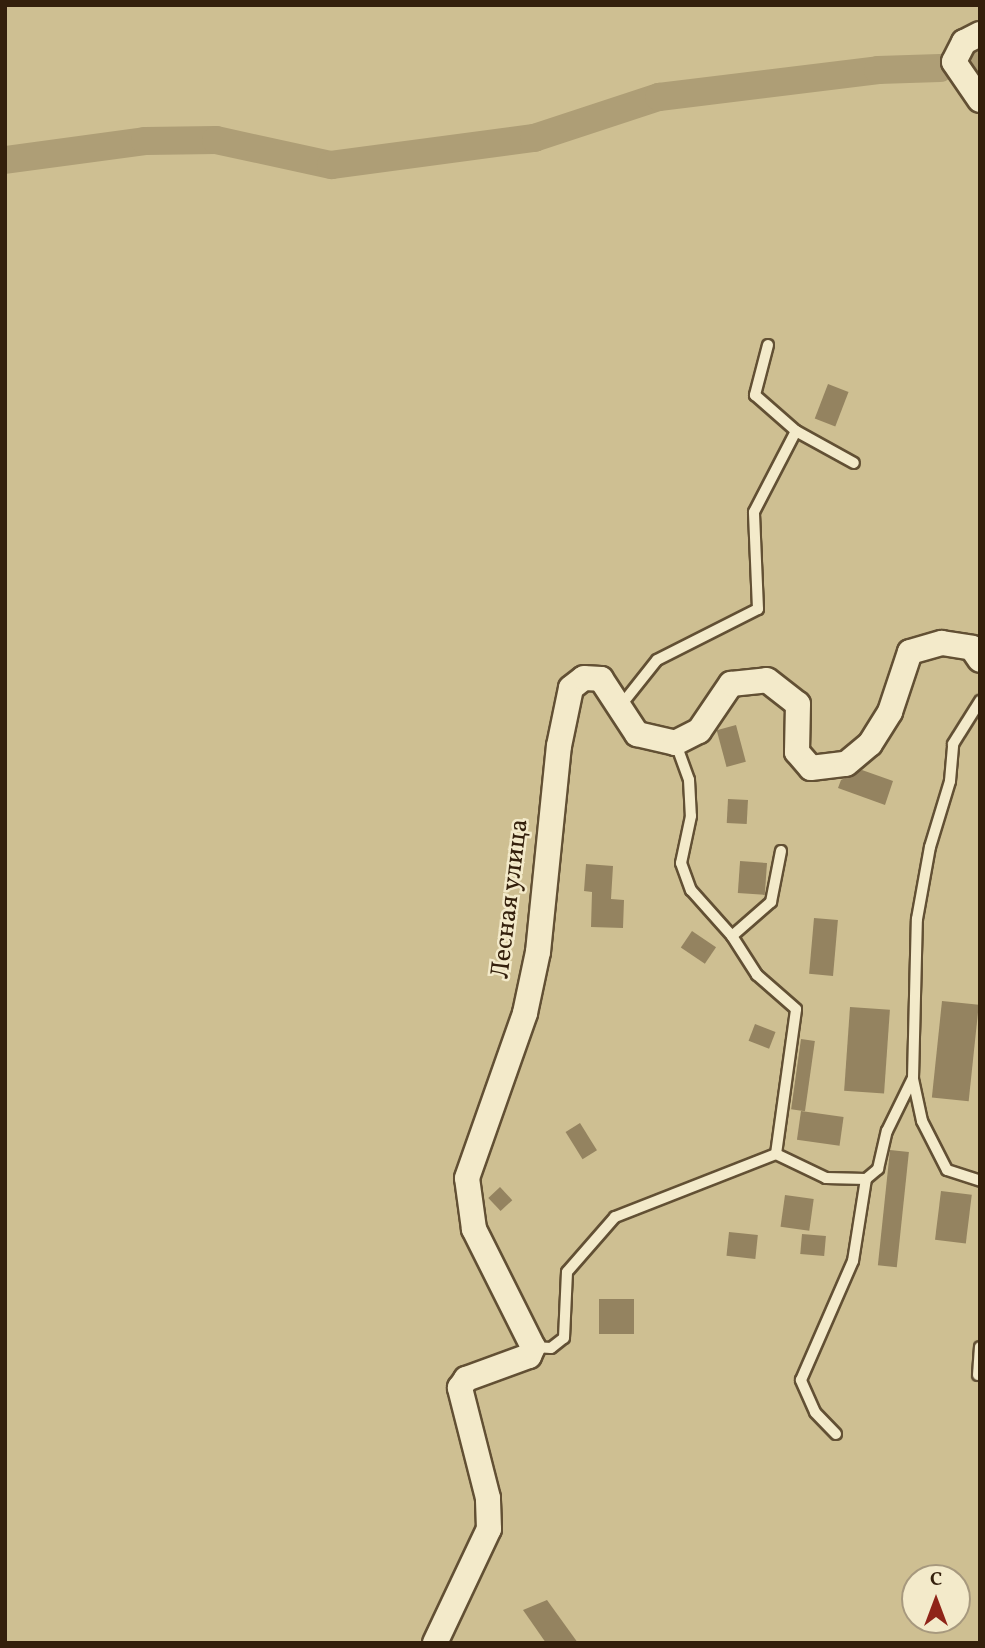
<!DOCTYPE html>
<html>
<head>
<meta charset="utf-8">
<style>
  body { margin:0 }
  #map { position:relative; width:985px; height:1648px; overflow:hidden; background:#eddfad; font-family:Vollkorn,serif }
  div>[style] { position:absolute }
  [style*='--x'] { left:calc(var(--x)*1px); top:calc(var(--y)*1px); width:calc(var(--w)*1px); rotate:calc(var(--a)*1deg) }
  .green>* { inset:0; background:#cebf92 }
  .river>* { height:28px; margin:-14px; padding:0 14px; transform-origin:14px; border-radius:14px; background:#ae9e76 }
  .building>* { inset:0; background:#948360; transform-origin:0 0 }
  .roads { filter:drop-shadow(2px 0 #625034) drop-shadow(-2px 0 #625034) drop-shadow(0 2px #625034) drop-shadow(0 -2px #625034) }
  .service>* { height:10px; margin:-5px; padding:0 5px; transform-origin:5px; border-radius:5px; background:#f3eaca }
  .tertiary>* { height:24px; margin:-12px; padding:0 12px; transform-origin:12px; border-radius:12px; background:#f3eaca }
  span { translate:-50% -50%; white-space:nowrap; text-align:center; line-height:1.15; -webkit-text-stroke:5px #f3eaca; paint-order:stroke }
  .street-label { font-size:26px; color:#34200c }
  .frame { position:absolute; inset:0; border:7px solid #34200c; pointer-events:none }
  .north { position:absolute; left:901px; top:1564px; width:70px; height:70px; box-sizing:border-box; background:#f3eaca; border:2px solid #a7997e; border-radius:50%; rotate:0deg; font-size:19px; font-weight:700; line-height:28px; text-align:center; color:#34200c }
  .north::after { content:''; display:block; margin:auto; width:24px; height:32px; background:#8f2418; clip-path:polygon(50% 0,100% 100%,50% 72%,0 100%) }
</style>
</head>
<body>
<div id="map">
  <div class="green">
    <i style="clip-path:polygon(evenodd,5px 5px,980px 5px,980px 1643px,5px 1643px,5px 5px,915px 1578px,957px 1578px,957px 1620px,915px 1620px,915px 1578px)"></i>
  </div>
  <div class="river">
    <i style="--x:969;--y:67;--w:11;--a:-5"></i>
    <i style="--x:5;--y:160;--w:141;--a:-7.7"></i>
    <i style="--x:145;--y:141;--w:71;--a:-0.8"></i>
    <i style="--x:216;--y:140;--w:118;--a:12.3"></i>
    <i style="--x:331;--y:165;--w:205;--a:-7.6"></i>
    <i style="--x:534;--y:138;--w:132;--a:-18.2"></i>
    <i style="--x:659;--y:97;--w:221;--a:-7"></i>
    <i style="--x:878;--y:70;--w:62;--a:-1.8"></i>
  </div>
  <div class="building">
    <i style="left:828px;top:384px;width:22px;height:37px;rotate:21deg"></i>
    <i style="left:736px;top:725px;width:38px;height:20px;rotate:75deg"></i>
    <i style="clip-path:polygon(862px 770px,893px 781px,885px 805px,838px 788px,841px 780px)"></i>
    <i style="left:728px;top:799px;width:20px;height:24px;rotate:3deg"></i>
    <i style="left:767px;top:863px;width:32px;height:27px;rotate:94deg"></i>
    <i style="clip-path:polygon(586px 864px,613px 866px,611px 899px,624px 900px,623px 928px,591px 927px,592px 892px,584px 891px)"></i>
    <i style="left:814px;top:918px;width:24px;height:56px;rotate:5deg"></i>
    <i style="left:692px;top:931px;width:29px;height:20px;rotate:34deg"></i>
    <i style="left:942px;top:1001px;width:37px;height:97px;rotate:6deg"></i>
    <i style="left:850px;top:1007px;width:40px;height:84px;rotate:4deg"></i>
    <i style="left:755px;top:1024px;width:22px;height:18px;rotate:21deg"></i>
    <i style="left:801px;top:1039px;width:14px;height:71px;rotate:8deg"></i>
    <i style="left:801px;top:1111px;width:43px;height:29px;rotate:8deg"></i>
    <i style="left:580px;top:1123px;width:32px;height:17px;rotate:58deg"></i>
    <i style="left:890px;top:1150px;width:19px;height:116px;rotate:6deg"></i>
    <i style="left:500px;top:1187px;width:18px;height:16px;rotate:47deg"></i>
    <i style="left:941px;top:1191px;width:31px;height:49px;rotate:7deg"></i>
    <i style="left:785px;top:1195px;width:29px;height:32px;rotate:8deg"></i>
    <i style="left:729px;top:1232px;width:29px;height:24px;rotate:6deg"></i>
    <i style="left:802px;top:1234px;width:24px;height:20px;rotate:5deg"></i>
    <i style="left:599px;top:1299px;width:35px;height:35px"></i>
    <i style="clip-path:polygon(547px 1600px,578px 1643px,546px 1643px,523px 1610px)"></i>
  </div>
  <div class="roads">
    <div class="service">
      <i style="--x:768;--y:345;--w:52;--a:104.6"></i>
      <i style="--x:755;--y:395;--w:55;--a:41.3"></i>
      <i style="--x:622;--y:704;--w:56;--a:-51.5"></i>
      <i style="--x:657;--y:660;--w:113;--a:-26.8"></i>
      <i style="--x:758;--y:609;--w:97;--a:-92.4"></i>
      <i style="--x:754;--y:512;--w:91;--a:-62.6"></i>
      <i style="--x:796;--y:431;--w:66;--a:28.9"></i>
      <i style="--x:676;--y:744;--w:38;--a:70"></i>
      <i style="--x:689;--y:780;--w:36;--a:87"></i>
      <i style="--x:691;--y:816;--w:48;--a:102"></i>
      <i style="--x:681;--y:863;--w:29;--a:70"></i>
      <i style="--x:691;--y:890;--w:62;--a:48.3"></i>
      <i style="--x:913;--y:1079;--w:43;--a:77.9"></i>
      <i style="--x:922;--y:1121;--w:55;--a:63"></i>
      <i style="--x:947;--y:1170;--w:35;--a:18"></i>
      <i style="--x:776;--y:1154;--w:55;--a:25.6"></i>
      <i style="--x:826;--y:1178;--w:40;--a:1.4"></i>
      <i style="--x:866;--y:1179;--w:16;--a:-40"></i>
      <i style="--x:878;--y:1169;--w:39;--a:-77"></i>
      <i style="--x:887;--y:1131;--w:59;--a:-63.9"></i>
      <i style="--x:913;--y:1078;--w:159;--a:-88.6"></i>
      <i style="--x:917;--y:919;--w:73;--a:-79.8"></i>
      <i style="--x:930;--y:847;--w:69;--a:-73.1"></i>
      <i style="--x:950;--y:781;--w:37;--a:-85"></i>
      <i style="--x:953;--y:744;--w:51;--a:-57.9"></i>
      <i style="--x:534;--y:1347;--w:17;--a:3"></i>
      <i style="--x:551;--y:1348;--w:16;--a:-38"></i>
      <i style="--x:564;--y:1338;--w:66;--a:-87.4"></i>
      <i style="--x:567;--y:1272;--w:73;--a:-48.9"></i>
      <i style="--x:615;--y:1217;--w:173;--a:-21.4"></i>
      <i style="--x:776;--y:1154;--w:146;--a:-82.1"></i>
      <i style="--x:796;--y:1009;--w:52;--a:-138.9"></i>
      <i style="--x:757;--y:975;--w:46;--a:-122.7"></i>
      <i style="--x:732;--y:936;--w:52;--a:-41.1"></i>
      <i style="--x:771;--y:902;--w:52;--a:-78.9"></i>
      <i style="--x:978;--y:1375;--w:28;--a:-86"></i>
      <i style="--x:836;--y:1434;--w:30;--a:-134"></i>
      <i style="--x:815;--y:1412;--w:35;--a:-114"></i>
      <i style="--x:801;--y:1380;--w:130;--a:-66.4"></i>
      <i style="--x:853;--y:1261;--w:83;--a:-81"></i>
    </div>
    <div class="tertiary">
      <i style="--x:980;--y:34;--w:18;--a:153"></i>
      <i style="--x:964;--y:42;--w:22;--a:117"></i>
      <i style="--x:954;--y:62;--w:46;--a:55.6"></i>
      <i style="--x:435;--y:1643;--w:126;--a:-64.7"></i>
      <i style="--x:489;--y:1529;--w:31;--a:-92"></i>
      <i style="--x:488;--y:1498;--w:114;--a:-104.3"></i>
      <i style="--x:460;--y:1388;--w:11;--a:-56"></i>
      <i style="--x:466;--y:1379;--w:67;--a:-20.1"></i>
      <i style="--x:529;--y:1356;--w:10;--a:-66"></i>
      <i style="--x:533;--y:1347;--w:132;--a:-116.6"></i>
      <i style="--x:474;--y:1229;--w:51;--a:-97.8"></i>
      <i style="--x:467;--y:1178;--w:175;--a:-70.6"></i>
      <i style="--x:525;--y:1013;--w:62;--a:-78"></i>
      <i style="--x:538;--y:952;--w:207;--a:-84.2"></i>
      <i style="--x:559;--y:746;--w:59;--a:-78.3"></i>
      <i style="--x:571;--y:688;--w:16;--a:-38"></i>
      <i style="--x:584;--y:678;--w:17;--a:3"></i>
      <i style="--x:601;--y:679;--w:66;--a:56.8"></i>
      <i style="--x:637;--y:734;--w:39;--a:13"></i>
      <i style="--x:675;--y:743;--w:27;--a:-27"></i>
      <i style="--x:699;--y:731;--w:57;--a:-55.8"></i>
      <i style="--x:731;--y:684;--w:36;--a:-6"></i>
      <i style="--x:767;--y:680;--w:39;--a:38"></i>
      <i style="--x:798;--y:704;--w:48;--a:91.2"></i>
      <i style="--x:797;--y:752;--w:21;--a:49"></i>
      <i style="--x:811;--y:768;--w:35;--a:-7"></i>
      <i style="--x:846;--y:764;--w:31;--a:-40"></i>
      <i style="--x:870;--y:744;--w:38;--a:-58"></i>
      <i style="--x:890;--y:712;--w:63;--a:-71.6"></i>
      <i style="--x:910;--y:652;--w:33;--a:-16"></i>
      <i style="--x:942;--y:643;--w:30;--a:9"></i>
      <i style="--x:972;--y:648;--w:14;--a:56"></i>
    </div>
  </div>
  <div class="street-label">
    <span style="left:511px;top:899px;rotate:-83deg">Лесная улица</span>
  </div>
  <div class="frame"></div>
  <div class="north">С</div>
</div>
</body>
</html>
